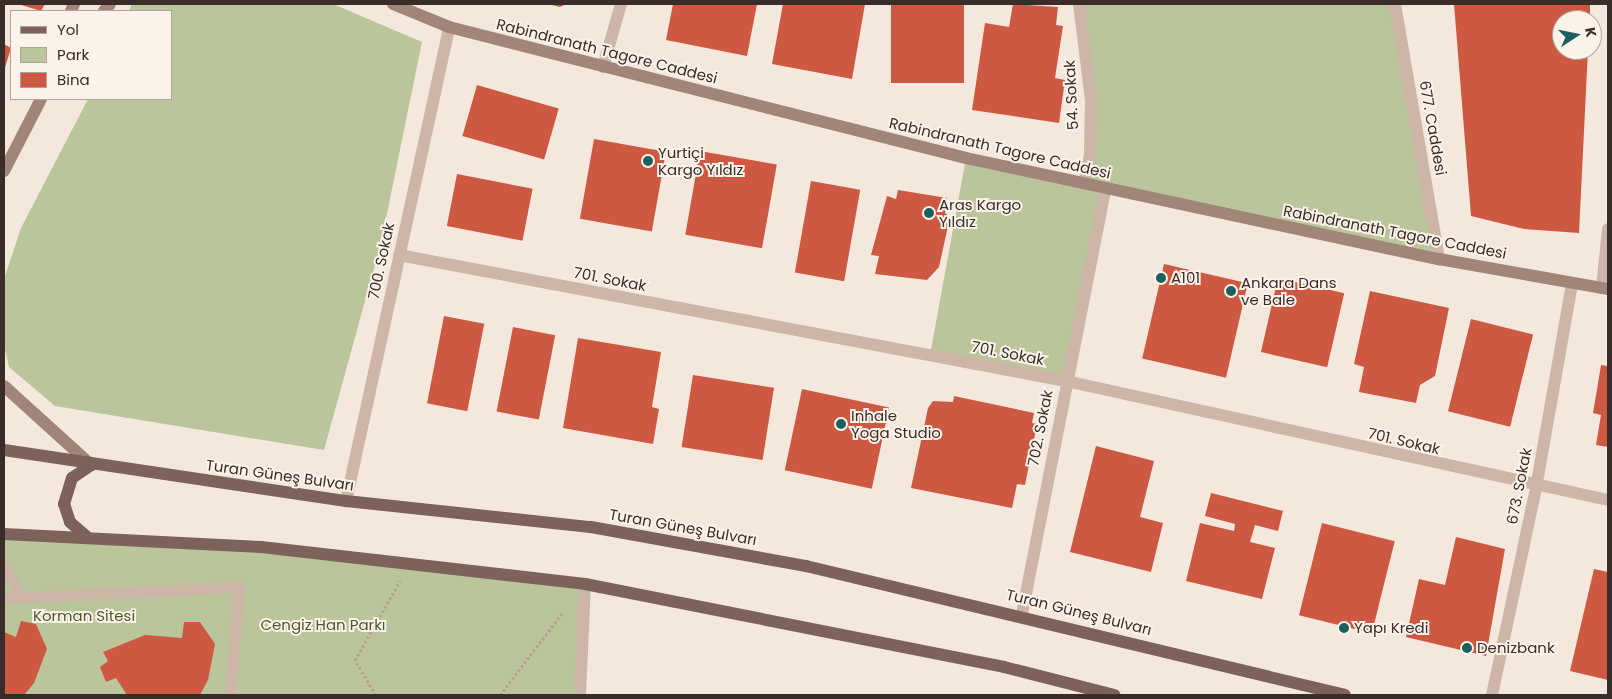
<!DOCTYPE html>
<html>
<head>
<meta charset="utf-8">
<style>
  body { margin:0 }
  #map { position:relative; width:1612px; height:699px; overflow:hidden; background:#f4e8dd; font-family:Poppins,sans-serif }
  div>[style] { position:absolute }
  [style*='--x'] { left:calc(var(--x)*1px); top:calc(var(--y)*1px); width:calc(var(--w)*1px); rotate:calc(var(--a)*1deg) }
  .green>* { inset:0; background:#bac59c }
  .building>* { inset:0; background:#ce5942; transform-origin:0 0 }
  .path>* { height:3px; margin-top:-1.5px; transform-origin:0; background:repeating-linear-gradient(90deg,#b9a092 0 2.5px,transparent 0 5px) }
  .lane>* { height:11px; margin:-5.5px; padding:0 5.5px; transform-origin:5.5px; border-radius:5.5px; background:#cdb6a8 }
  .street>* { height:12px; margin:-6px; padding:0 6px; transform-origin:6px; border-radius:6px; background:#cdb6a8 }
  .secondary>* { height:12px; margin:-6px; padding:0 6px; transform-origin:6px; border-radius:6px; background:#a18579 }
  .primary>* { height:12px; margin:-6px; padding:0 6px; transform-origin:6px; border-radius:6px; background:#7d6259 }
  .dots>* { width:14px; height:14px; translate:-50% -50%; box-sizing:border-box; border:2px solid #fbf2ea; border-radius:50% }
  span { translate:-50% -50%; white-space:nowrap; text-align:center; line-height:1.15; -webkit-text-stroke:4px #fbf2ea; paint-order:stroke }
  .street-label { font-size:15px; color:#3a2d29 }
  .poi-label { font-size:15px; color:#3a2d29 }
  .left { translate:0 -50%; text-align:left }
  .park-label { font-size:15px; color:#4c5a2b }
  .frame { position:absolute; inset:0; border:5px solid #3a2d29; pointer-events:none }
  .legend { position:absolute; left:10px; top:10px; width:162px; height:90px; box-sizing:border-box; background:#fbf2ea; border:1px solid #aea39d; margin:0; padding:6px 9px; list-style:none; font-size:15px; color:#3a2d29 }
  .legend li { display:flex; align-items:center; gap:10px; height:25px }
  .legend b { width:25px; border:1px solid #aea39d }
  .north { position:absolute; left:1552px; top:10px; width:50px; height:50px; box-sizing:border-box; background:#fbf2ea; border:1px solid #aea39d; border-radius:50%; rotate:79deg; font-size:14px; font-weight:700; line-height:20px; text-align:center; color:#3a2d29 }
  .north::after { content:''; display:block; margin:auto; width:18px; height:22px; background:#1b5f5e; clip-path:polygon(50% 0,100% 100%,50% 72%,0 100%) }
</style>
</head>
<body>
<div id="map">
  <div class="green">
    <i style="clip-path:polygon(132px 4px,333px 4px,422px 42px,381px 243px,324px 450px,55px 406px,9px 367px,4px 345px,4px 279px,21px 228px,88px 99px,171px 99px,171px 11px,129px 11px)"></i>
    <i style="clip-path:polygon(1079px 4px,1395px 4px,1439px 259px,1105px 189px,1066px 381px,930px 355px,966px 158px,1083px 184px,1090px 155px)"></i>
    <i style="clip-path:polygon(4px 534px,86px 536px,585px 584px,580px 695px,4px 695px)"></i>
  </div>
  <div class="building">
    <i style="clip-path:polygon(18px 4px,45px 4px,41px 11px)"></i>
    <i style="clip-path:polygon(549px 4px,566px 4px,560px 7px)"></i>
    <i style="clip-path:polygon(673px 4px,757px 4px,747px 56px,666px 40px)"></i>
    <i style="clip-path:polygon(783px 4px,865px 4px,852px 79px,772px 64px)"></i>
    <i style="left:891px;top:4px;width:73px;height:79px"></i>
    <i style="clip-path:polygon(1013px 4px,1058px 7px,1056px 25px,1063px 26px,1055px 78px,1065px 80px,1059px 123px,972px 110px,985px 23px,1009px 27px)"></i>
    <i style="clip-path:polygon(1454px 4px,1590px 4px,1590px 20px,1562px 20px,1562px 50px,1588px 50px,1579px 233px,1524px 229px,1471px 216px)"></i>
    <i style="clip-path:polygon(4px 44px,11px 48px,4px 71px)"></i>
    <i style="left:477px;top:85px;width:85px;height:53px;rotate:16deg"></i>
    <i style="left:594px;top:139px;width:73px;height:81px;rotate:10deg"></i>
    <i style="left:700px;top:151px;width:78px;height:85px;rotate:10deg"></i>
    <i style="left:457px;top:174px;width:77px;height:53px;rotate:11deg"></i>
    <i style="left:811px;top:181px;width:50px;height:93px;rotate:10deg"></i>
    <i style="clip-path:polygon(898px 190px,947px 198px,945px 213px,950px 217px,939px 267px,927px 280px,875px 274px,879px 256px,871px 255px,887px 196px,896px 199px)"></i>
    <i style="left:1164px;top:264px;width:86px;height:97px;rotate:13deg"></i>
    <i style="left:1278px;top:278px;width:68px;height:76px;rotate:13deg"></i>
    <i style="clip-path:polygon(1370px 291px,1449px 308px,1435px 376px,1420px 385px,1416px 403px,1359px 392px,1364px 367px,1354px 364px)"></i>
    <i style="left:444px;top:316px;width:41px;height:89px;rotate:11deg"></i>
    <i style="left:1471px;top:319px;width:64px;height:95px;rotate:14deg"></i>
    <i style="left:513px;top:327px;width:43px;height:86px;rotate:11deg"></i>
    <i style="clip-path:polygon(578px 338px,661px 352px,652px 407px,659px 409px,653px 444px,563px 428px)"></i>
    <i style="clip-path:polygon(1601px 365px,1608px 366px,1608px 447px,1596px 445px,1601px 415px,1593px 413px)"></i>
    <i style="left:693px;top:375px;width:82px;height:73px;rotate:9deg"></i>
    <i style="left:802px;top:389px;width:89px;height:83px;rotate:12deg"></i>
    <i style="clip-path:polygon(954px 396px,1034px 413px,1032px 423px,1037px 424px,1025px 485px,1017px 484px,1012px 508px,911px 488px,928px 408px,933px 401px,953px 402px)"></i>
    <i style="clip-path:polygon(1096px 446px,1154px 461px,1140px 517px,1163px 523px,1151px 572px,1070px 552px)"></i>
    <i style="clip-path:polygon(1211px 493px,1283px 511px,1278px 531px,1255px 525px,1250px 542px,1275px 548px,1262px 599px,1186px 581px,1200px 523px,1234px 531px,1235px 524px,1205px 516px)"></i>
    <i style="left:1322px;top:523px;width:75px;height:95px;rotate:14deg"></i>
    <i style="clip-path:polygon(1456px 537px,1505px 549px,1486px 656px,1406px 637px,1419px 579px,1445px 585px)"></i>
    <i style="clip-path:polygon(1594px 569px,1608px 572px,1608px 680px,1570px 671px)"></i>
    <i style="clip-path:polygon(21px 621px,36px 624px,47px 649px,34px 683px,24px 695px,4px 695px,4px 632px,16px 637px)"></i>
    <i style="clip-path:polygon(184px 622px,200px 622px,215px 644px,208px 680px,200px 695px,127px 695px,116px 678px,106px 682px,100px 667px,108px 661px,103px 652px,145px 635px,182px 638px)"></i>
  </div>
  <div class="path">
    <i style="--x:376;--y:695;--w:41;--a:-121"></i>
    <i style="--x:355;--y:660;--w:91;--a:-60.3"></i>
    <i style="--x:500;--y:695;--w:104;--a:-52.8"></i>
  </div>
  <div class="lane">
    <i style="--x:4;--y:566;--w:36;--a:60"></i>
    <i style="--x:4;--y:598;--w:235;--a:-2.7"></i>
    <i style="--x:239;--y:587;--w:108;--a:94.8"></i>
  </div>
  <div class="street">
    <i style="--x:1079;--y:4;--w:98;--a:82.9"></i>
    <i style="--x:1091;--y:101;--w:54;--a:91.1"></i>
    <i style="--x:1090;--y:155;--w:30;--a:102"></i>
    <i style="--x:1395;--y:4;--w:259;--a:80.2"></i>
    <i style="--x:603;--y:67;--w:66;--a:-74.1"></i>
    <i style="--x:399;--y:255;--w:679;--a:10.7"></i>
    <i style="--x:1066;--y:381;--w:555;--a:12.38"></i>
    <i style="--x:1602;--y:288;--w:59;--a:-84.2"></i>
    <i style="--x:346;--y:501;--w:485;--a:-77.7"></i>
    <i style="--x:1022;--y:614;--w:433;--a:-78.9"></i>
    <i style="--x:580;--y:695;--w:111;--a:-87.4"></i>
    <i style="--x:1492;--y:695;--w:212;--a:-78"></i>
    <i style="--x:1536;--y:488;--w:208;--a:-80"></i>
  </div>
  <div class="secondary">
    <i style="--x:393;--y:4;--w:61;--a:22.3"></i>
    <i style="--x:449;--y:27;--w:533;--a:14.22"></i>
    <i style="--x:966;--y:158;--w:484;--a:12.1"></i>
    <i style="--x:1439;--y:259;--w:172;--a:10.1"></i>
    <i style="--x:71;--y:11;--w:8;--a:-67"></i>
    <i style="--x:104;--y:11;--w:9;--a:-49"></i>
    <i style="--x:4;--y:171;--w:81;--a:-62.8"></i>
    <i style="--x:4;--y:386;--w:118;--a:42.2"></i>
  </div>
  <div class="primary">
    <i style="--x:4;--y:450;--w:346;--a:8.5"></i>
    <i style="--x:346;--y:501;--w:246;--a:6.1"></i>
    <i style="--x:591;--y:527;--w:219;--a:10.3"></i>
    <i style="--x:806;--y:566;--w:554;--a:13.46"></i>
    <i style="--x:4;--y:534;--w:257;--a:2.9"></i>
    <i style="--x:261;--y:547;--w:326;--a:6.5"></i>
    <i style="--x:585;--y:584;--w:427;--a:11.2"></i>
    <i style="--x:1004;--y:667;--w:114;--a:14.3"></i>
    <i style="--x:86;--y:536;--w:21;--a:-139"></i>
    <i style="--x:70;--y:522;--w:19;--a:-108"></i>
    <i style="--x:64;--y:504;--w:27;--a:-73"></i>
    <i style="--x:72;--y:478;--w:23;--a:-34"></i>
  </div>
  <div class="dots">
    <i style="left:648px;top:161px;background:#1b5f5e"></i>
    <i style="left:929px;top:213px;background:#1b5f5e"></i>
    <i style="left:1161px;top:278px;background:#1b5f5e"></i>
    <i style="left:1231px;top:291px;background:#1b5f5e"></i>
    <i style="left:841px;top:424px;background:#1b5f5e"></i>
    <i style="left:1344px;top:628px;background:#1b5f5e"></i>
    <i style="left:1467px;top:648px;background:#1b5f5e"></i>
  </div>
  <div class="street-label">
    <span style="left:607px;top:51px;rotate:14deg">Rabindranath Tagore Caddesi</span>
    <span style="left:1071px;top:95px;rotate:-93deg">54. Sokak</span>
    <span style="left:1433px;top:128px;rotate:80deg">677. Caddesi</span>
    <span style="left:1000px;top:148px;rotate:13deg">Rabindranath Tagore Caddesi</span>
    <span style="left:1395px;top:232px;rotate:11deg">Rabindranath Tagore Caddesi</span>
    <span style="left:381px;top:261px;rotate:-78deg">700. Sokak</span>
    <span style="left:610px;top:279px;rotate:11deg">701. Sokak</span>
    <span style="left:1008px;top:353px;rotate:11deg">701. Sokak</span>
    <span style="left:1040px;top:428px;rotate:-79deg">702. Sokak</span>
    <span style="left:1404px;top:441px;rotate:13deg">701. Sokak</span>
    <span style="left:280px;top:475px;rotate:8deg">Turan Güneş Bulvarı</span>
    <span style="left:1519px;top:486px;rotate:-79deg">673. Sokak</span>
    <span style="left:683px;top:527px;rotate:10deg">Turan Güneş Bulvarı</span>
    <span style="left:1079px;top:612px;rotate:14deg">Turan Güneş Bulvarı</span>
  </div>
  <div class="poi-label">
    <span class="left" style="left:658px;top:161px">Yurtiçi<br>Kargo Yıldız</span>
    <span class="left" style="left:939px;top:213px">Aras Kargo<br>Yıldız</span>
    <span class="left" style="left:1171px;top:278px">A101</span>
    <span class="left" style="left:1241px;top:291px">Ankara Dans<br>ve Bale</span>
    <span class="left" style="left:851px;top:424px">Inhale<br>Yoga Studio</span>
    <span class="left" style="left:1354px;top:628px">Yapı Kredi</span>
    <span class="left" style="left:1477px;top:648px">Denizbank</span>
  </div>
  <div class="park-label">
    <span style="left:84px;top:616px">Korman Sitesi</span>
    <span style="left:323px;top:625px">Cengiz Han Parkı</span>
  </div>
  <div class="frame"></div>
  <ul class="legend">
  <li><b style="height:6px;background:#7d6259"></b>Yol</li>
  <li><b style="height:14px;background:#bac59c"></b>Park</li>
  <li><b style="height:14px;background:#ce5942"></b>Bina</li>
  </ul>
  <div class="north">K</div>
</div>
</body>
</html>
